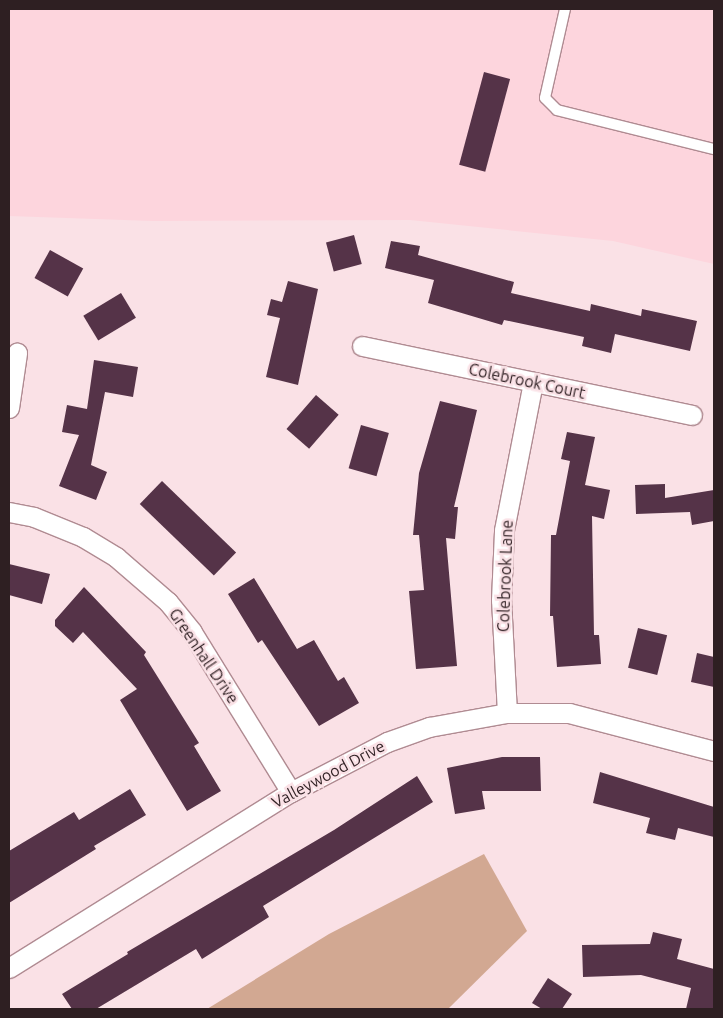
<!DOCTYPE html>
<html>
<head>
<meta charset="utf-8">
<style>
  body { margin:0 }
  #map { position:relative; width:723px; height:1018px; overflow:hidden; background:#fae1e6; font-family:Ubuntu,sans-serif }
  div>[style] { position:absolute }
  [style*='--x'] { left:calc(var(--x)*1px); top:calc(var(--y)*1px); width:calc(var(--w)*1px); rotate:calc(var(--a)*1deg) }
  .built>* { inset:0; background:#fdd5dd }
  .forest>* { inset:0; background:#d2a892 }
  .building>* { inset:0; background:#553348; transform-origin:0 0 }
  .roads { filter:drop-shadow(1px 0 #b08b92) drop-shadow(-1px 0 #b08b92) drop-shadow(0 1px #b08b92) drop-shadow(0 -1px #b08b92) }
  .service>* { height:10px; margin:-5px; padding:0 5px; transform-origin:5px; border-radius:5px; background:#fff }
  .minor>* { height:19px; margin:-9.5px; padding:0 9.5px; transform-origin:9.5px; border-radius:9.5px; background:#fff }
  span { translate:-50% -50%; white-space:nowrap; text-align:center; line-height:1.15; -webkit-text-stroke:5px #fae1e6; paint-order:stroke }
  .street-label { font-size:16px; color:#2e1f22 }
  .frame { position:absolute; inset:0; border:10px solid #2e1f22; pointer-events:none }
</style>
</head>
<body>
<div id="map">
  <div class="built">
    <i style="clip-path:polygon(9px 9px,714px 9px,714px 264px,613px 241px,410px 220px,153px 221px,9px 216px)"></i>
  </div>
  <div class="forest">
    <i style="clip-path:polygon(484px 854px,527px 931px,448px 1009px,207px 1009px,329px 934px)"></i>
  </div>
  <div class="building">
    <i style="left:484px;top:72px;width:27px;height:96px;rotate:15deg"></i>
    <i style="left:354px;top:235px;width:30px;height:29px;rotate:75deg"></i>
    <i style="clip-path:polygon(391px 241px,420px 246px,418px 255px,514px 282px,511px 293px,590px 311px,591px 304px,641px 316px,642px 309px,697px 321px,690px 351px,615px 334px,611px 353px,582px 346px,584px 337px,504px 320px,502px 325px,428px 303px,434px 280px,385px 268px)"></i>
    <i style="left:50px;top:250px;width:38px;height:32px;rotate:29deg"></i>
    <i style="clip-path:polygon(288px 281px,318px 289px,298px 385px,266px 377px,280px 318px,267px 315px,271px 299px,282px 302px)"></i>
    <i style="left:121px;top:293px;width:29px;height:44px;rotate:59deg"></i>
    <i style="clip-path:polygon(94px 360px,138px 367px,133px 397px,105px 392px,91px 465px,107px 472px,96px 500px,59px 486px,79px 435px,62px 432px,67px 405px,87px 409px)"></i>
    <i style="left:316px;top:395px;width:30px;height:45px;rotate:41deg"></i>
    <i style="clip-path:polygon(440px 401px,477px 410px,454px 507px,458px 507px,455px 539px,446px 538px,457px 666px,416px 669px,409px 591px,424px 590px,419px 535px,413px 535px,419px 473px)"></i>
    <i style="left:361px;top:425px;width:29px;height:45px;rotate:16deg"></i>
    <i style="clip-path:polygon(567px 432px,595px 437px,585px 485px,610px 490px,604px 519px,592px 516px,594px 635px,599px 635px,601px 664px,557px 667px,553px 616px,550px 616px,551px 535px,556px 535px,570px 461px,561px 459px)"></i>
    <i style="left:162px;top:481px;width:103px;height:32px;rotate:44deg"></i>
    <i style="clip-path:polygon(665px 484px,665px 498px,714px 490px,714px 521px,692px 525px,690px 512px,636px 514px,635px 485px)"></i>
    <i style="clip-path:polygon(9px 564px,50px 574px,42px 604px,9px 595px)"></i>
    <i style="clip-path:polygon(254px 578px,297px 649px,314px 640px,338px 681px,344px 677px,359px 703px,319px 726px,262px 640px,258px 643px,228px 594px)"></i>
    <i style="clip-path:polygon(84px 587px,146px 652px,144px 655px,199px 743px,194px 746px,221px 791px,187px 811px,120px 700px,137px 689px,83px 632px,73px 643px,55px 626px,55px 620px)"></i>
    <i style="left:638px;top:628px;width:30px;height:41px;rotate:14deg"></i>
    <i style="clip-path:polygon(697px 653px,714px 657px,714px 687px,691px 682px)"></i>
    <i style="clip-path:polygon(502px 757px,540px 757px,541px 791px,482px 791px,485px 809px,455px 814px,447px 768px)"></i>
    <i style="clip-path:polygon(600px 772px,714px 807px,714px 837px,678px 828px,675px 840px,646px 833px,650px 818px,593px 803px)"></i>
    <i style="clip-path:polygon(417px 776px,433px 802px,263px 906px,269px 917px,202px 959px,196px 949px,96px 1009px,72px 1009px,62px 994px,128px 954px,127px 952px,334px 830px)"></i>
    <i style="clip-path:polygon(130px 789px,146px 815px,94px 846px,96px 849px,9px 903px,9px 851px,74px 812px,79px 820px)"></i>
    <i style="clip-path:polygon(653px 932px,682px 939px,677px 959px,714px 969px,714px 1009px,686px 1009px,691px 988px,641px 975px,583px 977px,582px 945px,650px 944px)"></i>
    <i style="clip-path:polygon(548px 978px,572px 994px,562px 1009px,542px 1009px,532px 1003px)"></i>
  </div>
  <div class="roads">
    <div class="service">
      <i style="--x:565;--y:9;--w:91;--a:102.7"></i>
      <i style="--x:545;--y:98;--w:17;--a:45"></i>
      <i style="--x:557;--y:110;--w:162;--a:14"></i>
    </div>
    <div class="minor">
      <i style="--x:362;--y:346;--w:337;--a:11.8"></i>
      <i style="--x:9;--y:408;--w:56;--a:-81.7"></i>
      <i style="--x:9;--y:512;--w:25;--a:11"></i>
      <i style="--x:34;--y:517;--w:53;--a:22.2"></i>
      <i style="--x:83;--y:537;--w:39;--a:31"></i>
      <i style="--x:116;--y:557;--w:69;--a:40.9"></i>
      <i style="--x:168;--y:602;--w:38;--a:51"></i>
      <i style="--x:192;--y:632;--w:188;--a:58.3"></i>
      <i style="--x:507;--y:713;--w:113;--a:-93"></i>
      <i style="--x:501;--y:600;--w:70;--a:-87.5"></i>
      <i style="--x:504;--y:530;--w:151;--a:-78.9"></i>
      <i style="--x:9;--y:968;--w:332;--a:-32"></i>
      <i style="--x:291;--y:792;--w:108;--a:-27.5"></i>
      <i style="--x:387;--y:742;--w:45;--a:-19.7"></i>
      <i style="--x:429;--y:727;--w:79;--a:-10.2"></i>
      <i style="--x:507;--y:713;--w:62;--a:0"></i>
      <i style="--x:569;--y:713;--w:150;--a:14.7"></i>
    </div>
  </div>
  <div class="street-label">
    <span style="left:527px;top:381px;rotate:12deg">Colebrook Court</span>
    <span style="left:505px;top:576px;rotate:-88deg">Colebrook Lane</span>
    <span style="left:204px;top:656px;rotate:56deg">Greenhall Drive</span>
    <span style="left:328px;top:774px;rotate:-28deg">Valleywood Drive</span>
  </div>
  <div class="frame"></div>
</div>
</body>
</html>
